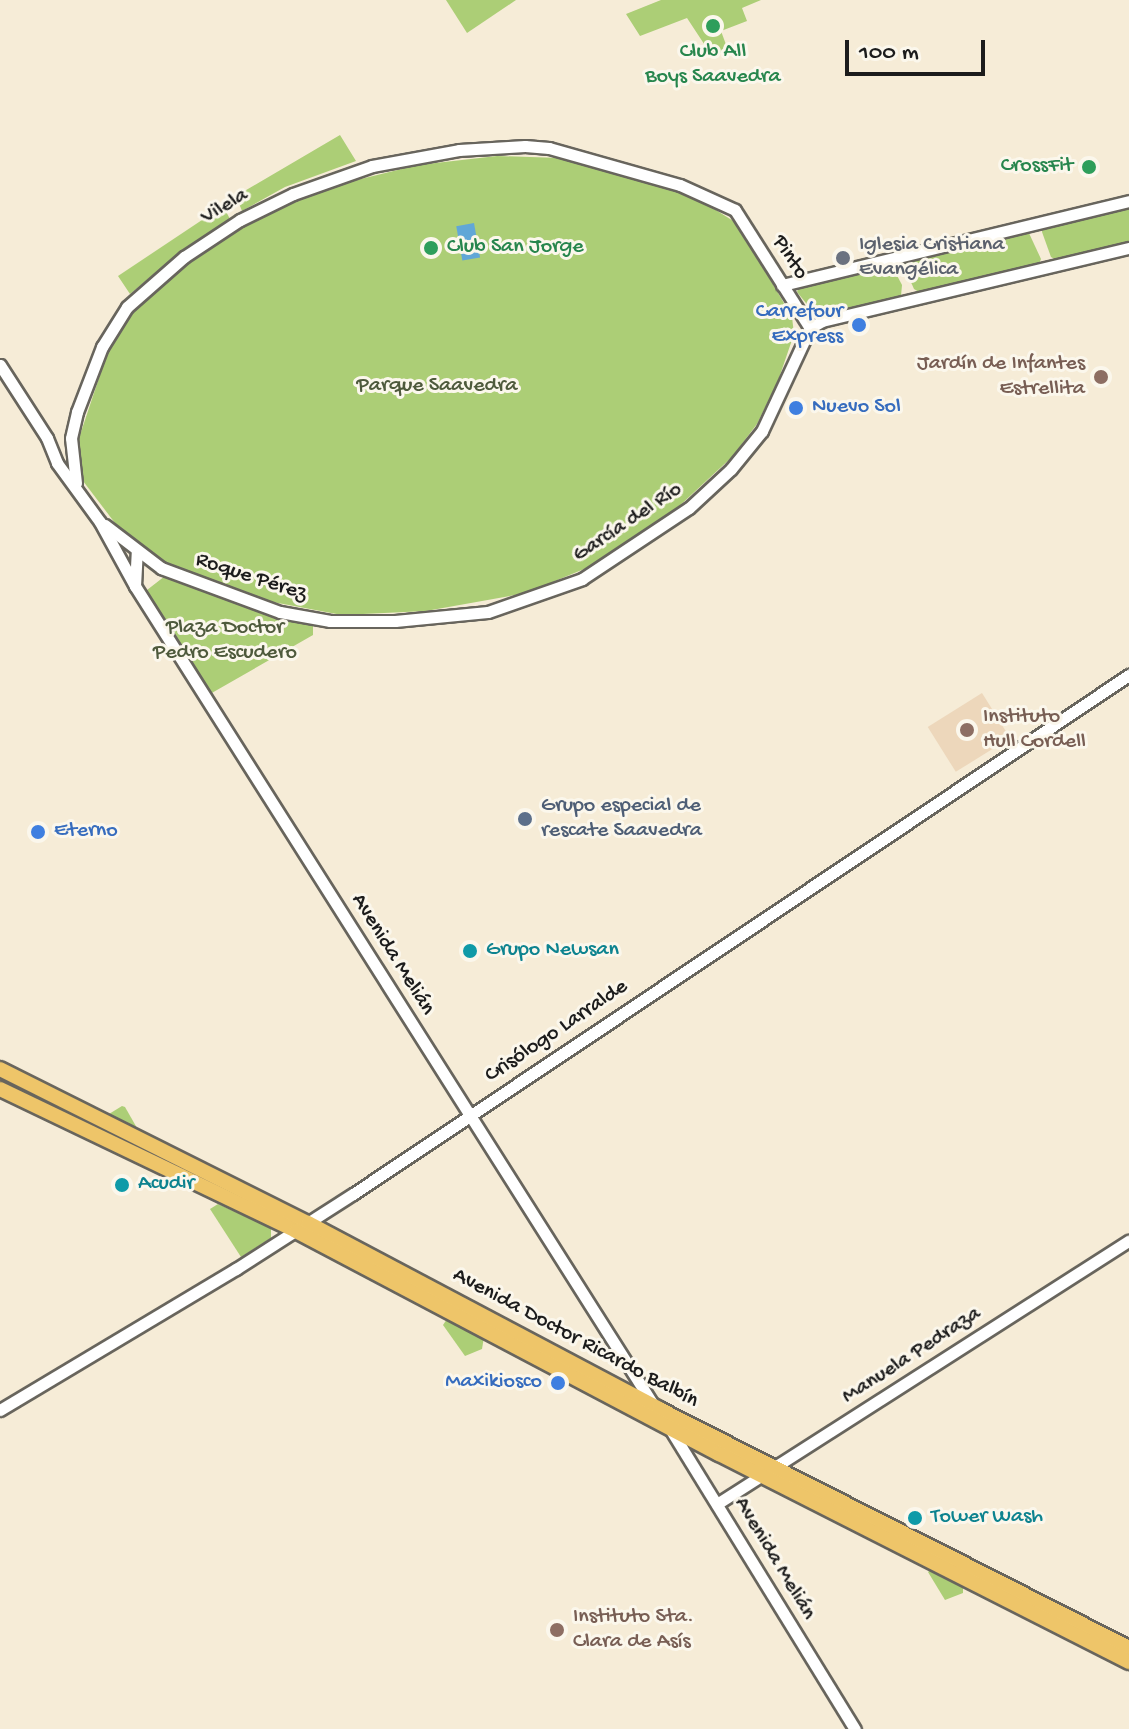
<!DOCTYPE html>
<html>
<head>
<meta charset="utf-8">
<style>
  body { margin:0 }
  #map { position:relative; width:1129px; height:1729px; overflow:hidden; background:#f6ecd7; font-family:"Gochi Hand",sans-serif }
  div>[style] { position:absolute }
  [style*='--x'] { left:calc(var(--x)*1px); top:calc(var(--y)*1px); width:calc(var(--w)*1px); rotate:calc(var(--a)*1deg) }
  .built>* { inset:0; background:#edd7bb; transform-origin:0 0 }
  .green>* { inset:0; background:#acce76 }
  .water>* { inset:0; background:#61a7d7; transform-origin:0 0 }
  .roads { filter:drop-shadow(2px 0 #68655d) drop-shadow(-2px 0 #68655d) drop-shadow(0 2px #68655d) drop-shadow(0 -2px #68655d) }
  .minor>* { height:11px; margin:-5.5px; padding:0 5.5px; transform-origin:5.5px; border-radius:5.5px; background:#fff }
  .major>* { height:14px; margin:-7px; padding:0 7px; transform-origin:7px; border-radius:7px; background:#eec569 }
  .dots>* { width:22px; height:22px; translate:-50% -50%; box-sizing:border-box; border:4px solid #fbf7ec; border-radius:50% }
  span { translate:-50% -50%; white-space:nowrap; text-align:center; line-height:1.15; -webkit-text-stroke:6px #fbf7ec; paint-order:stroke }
  .leisure-label { font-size:22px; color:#27864d }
  .right { translate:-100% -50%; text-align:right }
  .left { translate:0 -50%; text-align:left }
  .street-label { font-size:22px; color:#1c1c1c }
  .worship-label { font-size:22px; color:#5b616d }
  .shop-label { font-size:22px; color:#366cbe }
  .education-label { font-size:22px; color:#785e54 }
  .park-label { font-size:22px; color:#4e5a3c }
  .service-label { font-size:22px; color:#4e5e75 }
  .culture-label { font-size:22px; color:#0d838f }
  .scale { position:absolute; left:845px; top:40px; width:140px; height:36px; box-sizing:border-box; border:4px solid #1c1c1c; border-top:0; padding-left:10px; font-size:24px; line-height:28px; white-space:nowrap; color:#1c1c1c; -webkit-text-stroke:6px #fbf7ec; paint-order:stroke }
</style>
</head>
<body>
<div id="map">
  <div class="built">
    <i style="left:982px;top:693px;width:53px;height:64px;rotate:58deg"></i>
  </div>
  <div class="green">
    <i style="clip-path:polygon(446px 0,516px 0,467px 33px)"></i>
    <i style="clip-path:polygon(661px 0,761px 0,742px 8px,747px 21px,721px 31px,728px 50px,712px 56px,687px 18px,640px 36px,626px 14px)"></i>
    <i style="clip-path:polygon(340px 135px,356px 161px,285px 187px,242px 211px,236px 196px)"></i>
    <i style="clip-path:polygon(497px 156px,560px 158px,642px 179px,700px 200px,738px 224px,792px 317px,794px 334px,778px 381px,757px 424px,732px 457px,675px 510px,601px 562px,526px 593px,426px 611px,342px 615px,262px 600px,176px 568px,149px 553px,118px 527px,83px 481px,77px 458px,78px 441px,107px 354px,130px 316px,153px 291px,192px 258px,247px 224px,312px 191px,418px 165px)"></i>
    <i style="clip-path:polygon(223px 206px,230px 219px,179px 253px,130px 294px,118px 276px)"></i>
    <i style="clip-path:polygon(1129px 206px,1129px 243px,1056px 260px,1051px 257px,1042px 232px,1043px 224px)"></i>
    <i style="clip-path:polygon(1028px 231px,1041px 259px,1039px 264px,919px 292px,914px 289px,902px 262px)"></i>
    <i style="clip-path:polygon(891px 264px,902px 285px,901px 296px,820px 315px,814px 313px,797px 292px,800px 284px)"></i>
    <i style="clip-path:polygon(165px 576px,225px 599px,313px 625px,313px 635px,210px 694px,147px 597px,147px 590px)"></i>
    <i style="clip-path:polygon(122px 1106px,125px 1107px,137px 1128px,109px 1114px)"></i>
    <i style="clip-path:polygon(218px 1204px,271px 1228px,271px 1238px,241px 1257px,210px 1209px)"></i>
    <i style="clip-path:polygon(447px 1319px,484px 1337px,482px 1349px,465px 1356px,443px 1325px)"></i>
    <i style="clip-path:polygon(932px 1569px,963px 1584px,963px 1593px,945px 1600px,928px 1572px)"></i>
  </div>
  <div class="water">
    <i style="left:474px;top:223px;width:35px;height:18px;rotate:80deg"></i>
  </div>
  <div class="roads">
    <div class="minor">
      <i style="--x:782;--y:285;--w:357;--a:-13.6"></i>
      <i style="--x:810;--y:328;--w:14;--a:-30"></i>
      <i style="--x:822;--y:321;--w:316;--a:-13.4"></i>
      <i style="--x:0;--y:365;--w:87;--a:57.2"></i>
      <i style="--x:47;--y:438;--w:27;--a:68"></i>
      <i style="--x:57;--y:463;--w:73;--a:53.9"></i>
      <i style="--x:100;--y:522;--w:73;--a:61.3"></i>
      <i style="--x:135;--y:586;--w:970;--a:57.67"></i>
      <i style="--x:76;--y:483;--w:45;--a:-96.3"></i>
      <i style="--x:71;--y:438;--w:27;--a:-77"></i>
      <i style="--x:77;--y:412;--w:70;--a:-69"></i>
      <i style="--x:102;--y:347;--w:47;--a:-58"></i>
      <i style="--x:127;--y:307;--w:76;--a:-41.3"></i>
      <i style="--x:184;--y:257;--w:67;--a:-33.5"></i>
      <i style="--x:240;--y:220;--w:59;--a:-26.1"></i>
      <i style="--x:293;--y:194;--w:84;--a:-19.5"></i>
      <i style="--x:372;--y:166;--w:88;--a:-10.4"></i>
      <i style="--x:459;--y:150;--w:66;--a:-3.5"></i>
      <i style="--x:525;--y:146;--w:24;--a:5"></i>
      <i style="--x:549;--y:148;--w:136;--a:15.8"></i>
      <i style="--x:680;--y:185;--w:60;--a:24.4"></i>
      <i style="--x:735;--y:210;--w:140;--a:57.6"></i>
      <i style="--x:105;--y:525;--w:71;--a:37.5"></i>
      <i style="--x:161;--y:568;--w:127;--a:20.3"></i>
      <i style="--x:280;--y:612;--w:51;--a:10.2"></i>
      <i style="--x:330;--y:621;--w:65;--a:0"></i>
      <i style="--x:395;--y:621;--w:93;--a:-5.5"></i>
      <i style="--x:488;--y:612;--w:100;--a:-19.3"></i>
      <i style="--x:582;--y:579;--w:128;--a:-33.6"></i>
      <i style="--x:689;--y:508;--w:57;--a:-42.9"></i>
      <i style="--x:731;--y:469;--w:49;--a:-50.8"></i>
      <i style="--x:762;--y:431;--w:114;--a:-65"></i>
      <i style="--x:135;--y:586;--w:34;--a:-87"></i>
      <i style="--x:0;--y:1410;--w:275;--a:-30.9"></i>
      <i style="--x:236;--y:1269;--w:139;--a:-32.7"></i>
      <i style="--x:353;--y:1194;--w:934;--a:-33.78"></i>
      <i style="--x:669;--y:1427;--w:355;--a:58.4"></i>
      <i style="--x:717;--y:1504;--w:489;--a:-32.6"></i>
    </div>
    <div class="major">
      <i style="--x:0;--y:1069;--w:344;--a:26.6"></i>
      <i style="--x:308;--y:1223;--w:397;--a:27.9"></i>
      <i style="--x:659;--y:1409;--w:527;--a:26.95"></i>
      <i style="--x:0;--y:1089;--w:328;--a:25.6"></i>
      <i style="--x:296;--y:1231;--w:478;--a:27.8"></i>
      <i style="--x:719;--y:1454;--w:460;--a:26.9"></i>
    </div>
  </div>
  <div class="dots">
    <i style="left:713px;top:26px;background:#2e9e5b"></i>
    <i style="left:1089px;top:167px;background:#2e9e5b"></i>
    <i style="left:431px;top:248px;background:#2e9e5b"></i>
    <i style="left:843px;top:258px;background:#6b7280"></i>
    <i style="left:859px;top:325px;background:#3f7fe0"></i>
    <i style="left:1101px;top:377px;background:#8d6e63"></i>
    <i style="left:796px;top:408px;background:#3f7fe0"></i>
    <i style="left:967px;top:730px;background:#8d6e63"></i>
    <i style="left:525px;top:819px;background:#5c6f8a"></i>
    <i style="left:38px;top:832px;background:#3f7fe0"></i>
    <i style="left:470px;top:951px;background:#0f9aa8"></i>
    <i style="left:122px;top:1185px;background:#0f9aa8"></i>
    <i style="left:558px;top:1383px;background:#3f7fe0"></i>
    <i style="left:915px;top:1518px;background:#0f9aa8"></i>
    <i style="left:557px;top:1630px;background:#8d6e63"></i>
  </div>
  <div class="leisure-label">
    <span style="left:713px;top:65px">Club All<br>Boys Saavedra</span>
    <span class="right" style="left:1073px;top:167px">CrossFit</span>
    <span class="left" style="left:447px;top:248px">Club San Jorge</span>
  </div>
  <div class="street-label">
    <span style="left:225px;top:207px;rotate:-31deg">Vilela</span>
    <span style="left:789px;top:258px;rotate:57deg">Pinto</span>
    <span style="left:628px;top:523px;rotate:-34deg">García del Río</span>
    <span style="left:251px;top:578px;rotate:18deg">Roque Pérez</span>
    <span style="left:392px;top:955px;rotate:58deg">Avenida Melián</span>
    <span style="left:557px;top:1032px;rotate:-34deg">Crisólogo Larralde</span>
    <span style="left:575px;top:1339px;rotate:28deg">Avenida Doctor Ricardo Balbín</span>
    <span style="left:912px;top:1356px;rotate:-33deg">Manuela Pedraza</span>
    <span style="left:774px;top:1559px;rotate:59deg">Avenida Melián</span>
  </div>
  <div class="worship-label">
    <span class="left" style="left:859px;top:258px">Iglesia Cristiana<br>Evangélica</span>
  </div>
  <div class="shop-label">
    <span class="right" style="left:843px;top:325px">Carrefour<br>Express</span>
    <span class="left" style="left:812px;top:408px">Nuevo Sol</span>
    <span class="left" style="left:54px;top:832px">Eterno</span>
    <span class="right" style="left:542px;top:1383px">Maxikiosco</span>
  </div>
  <div class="education-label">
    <span class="right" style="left:1085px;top:377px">Jardín de Infantes<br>Estrellita</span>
    <span class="left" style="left:983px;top:730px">Instituto<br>Hull Cordell</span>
    <span class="left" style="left:573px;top:1630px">Instituto Sta.<br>Clara de Asís</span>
  </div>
  <div class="park-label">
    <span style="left:437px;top:387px">Parque Saavedra</span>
    <span style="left:225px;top:641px">Plaza Doctor<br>Pedro Escudero</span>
  </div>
  <div class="service-label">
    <span class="left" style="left:541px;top:819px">Grupo especial de<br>rescate Saavedra</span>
  </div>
  <div class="culture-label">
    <span class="left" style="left:486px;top:951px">Grupo Newsan</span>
    <span class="left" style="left:138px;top:1185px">Acudir</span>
    <span class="left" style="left:931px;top:1518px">Tower Wash</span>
  </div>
  <div class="scale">100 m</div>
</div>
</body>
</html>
